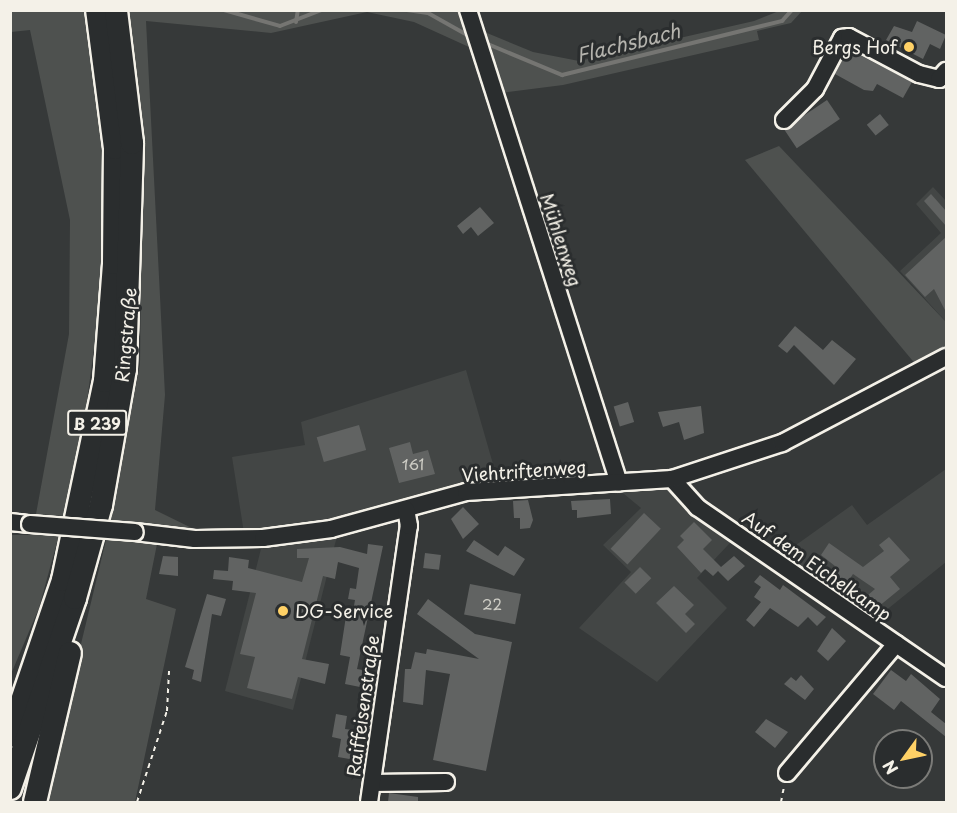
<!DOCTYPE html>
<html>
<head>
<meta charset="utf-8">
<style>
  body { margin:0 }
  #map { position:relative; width:957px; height:813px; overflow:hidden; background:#363939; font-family:"Playpen Sans",sans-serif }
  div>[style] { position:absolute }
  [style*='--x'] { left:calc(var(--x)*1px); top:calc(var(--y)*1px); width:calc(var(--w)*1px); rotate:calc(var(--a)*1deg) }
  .built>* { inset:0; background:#434645 }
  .green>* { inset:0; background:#4e514f }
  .stream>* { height:4px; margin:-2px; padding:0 2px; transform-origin:2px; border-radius:2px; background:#757572 }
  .building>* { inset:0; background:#616362; transform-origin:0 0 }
  .path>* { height:2px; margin-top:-1px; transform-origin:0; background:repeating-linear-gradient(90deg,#f4f1e8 0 4.5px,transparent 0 9px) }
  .roads { filter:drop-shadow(2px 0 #f4f1e8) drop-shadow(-2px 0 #f4f1e8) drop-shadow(0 2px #f4f1e8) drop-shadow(0 -2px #f4f1e8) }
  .minor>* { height:16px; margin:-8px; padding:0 8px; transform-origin:8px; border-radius:8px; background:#2a2d2e }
  .highway>* { height:22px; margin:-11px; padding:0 11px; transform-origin:11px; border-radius:11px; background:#2a2d2e }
  .bridges { filter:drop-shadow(2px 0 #f4f1e8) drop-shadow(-2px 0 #f4f1e8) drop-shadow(0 2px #f4f1e8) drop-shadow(0 -2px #f4f1e8) }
  .minor-bridge>* { height:16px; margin:-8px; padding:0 8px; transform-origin:8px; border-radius:8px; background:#2a2d2e }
  .dots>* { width:16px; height:16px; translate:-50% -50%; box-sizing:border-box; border:3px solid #2a2d2e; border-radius:50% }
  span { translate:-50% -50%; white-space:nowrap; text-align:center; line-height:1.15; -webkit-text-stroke:6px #2a2d2e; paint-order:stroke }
  .number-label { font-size:15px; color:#cfcec6 }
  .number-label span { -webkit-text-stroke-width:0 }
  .shield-label span { padding:2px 4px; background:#2a2d2e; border:2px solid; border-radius:4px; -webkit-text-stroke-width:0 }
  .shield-label { font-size:16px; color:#f4f1e8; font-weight:700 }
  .poi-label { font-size:18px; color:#f4f1e8 }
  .right { translate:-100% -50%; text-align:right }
  .left { translate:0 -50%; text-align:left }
  .street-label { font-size:18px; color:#f4f1e8 }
  .water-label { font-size:20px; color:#b4b3ad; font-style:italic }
  .frame { position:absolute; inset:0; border:12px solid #f4f1e8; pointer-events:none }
  .north { position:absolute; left:873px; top:729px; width:60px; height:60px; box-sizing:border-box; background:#2a2d2e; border:2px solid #7b7b78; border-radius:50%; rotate:237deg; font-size:16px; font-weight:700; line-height:24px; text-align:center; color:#f4f1e8 }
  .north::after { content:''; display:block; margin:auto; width:21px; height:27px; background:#ffd166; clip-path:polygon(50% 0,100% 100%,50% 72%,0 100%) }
</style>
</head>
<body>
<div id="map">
  <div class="built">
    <i style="clip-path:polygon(933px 187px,946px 201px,946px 322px,900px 271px,941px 233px,916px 204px)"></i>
    <i style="clip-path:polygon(466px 370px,497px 478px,332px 523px,244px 533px,232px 457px,305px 445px,301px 422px)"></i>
    <i style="clip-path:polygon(946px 469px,946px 562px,874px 620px,782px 555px,852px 505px,867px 525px)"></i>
    <i style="clip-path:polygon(690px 480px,690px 490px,743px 529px,697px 578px,727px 608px,657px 682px,579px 628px,631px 572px,603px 545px,641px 508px,618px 489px)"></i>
    <i style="clip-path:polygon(338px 532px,293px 710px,225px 691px,263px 541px)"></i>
  </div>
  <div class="green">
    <i style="clip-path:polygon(10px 11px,86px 11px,105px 130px,105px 267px,84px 423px,64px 516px,36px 514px,69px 334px,70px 220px,30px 30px,11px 32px)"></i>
    <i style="clip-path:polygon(126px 11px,470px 11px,487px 33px,533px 52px,579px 61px,754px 21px,779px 11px,802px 11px,791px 23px,757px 31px,759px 40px,563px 85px,500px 93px,491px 57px,414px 22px,367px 12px,271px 33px,146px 21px,165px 395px,155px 510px,204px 534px,110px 521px,140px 364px,142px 187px)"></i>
    <i style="clip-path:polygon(779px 146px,946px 322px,946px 350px,917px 366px,745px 160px)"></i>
    <i style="clip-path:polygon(11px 535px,59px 535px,39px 608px,11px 674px)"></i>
    <i style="clip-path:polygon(106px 540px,157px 544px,146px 599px,176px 609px,135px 802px,43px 802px)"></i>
  </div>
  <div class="stream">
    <i style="--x:224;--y:10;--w:58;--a:15.9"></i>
    <i style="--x:280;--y:26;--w:44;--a:-21.3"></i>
    <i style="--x:407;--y:10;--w:21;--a:8"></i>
    <i style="--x:428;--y:13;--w:49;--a:29.2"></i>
    <i style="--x:296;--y:22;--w:12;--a:-81"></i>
    <i style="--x:483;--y:42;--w:86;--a:22.7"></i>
    <i style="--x:562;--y:75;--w:227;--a:-13.8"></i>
    <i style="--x:782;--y:21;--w:15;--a:-48"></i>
  </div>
  <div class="building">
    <i style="clip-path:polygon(917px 21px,946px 35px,940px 49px,930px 44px,923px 59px,886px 40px,894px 26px,912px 32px)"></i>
    <i style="clip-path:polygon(848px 49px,912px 82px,903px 98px,877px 84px,873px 91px,864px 90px,835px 74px)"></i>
    <i style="left:827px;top:100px;width:23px;height:52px;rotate:56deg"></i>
    <i style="left:880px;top:114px;width:14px;height:17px;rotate:51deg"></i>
    <i style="clip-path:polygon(931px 194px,946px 211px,946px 226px,924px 201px)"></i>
    <i style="clip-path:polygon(480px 207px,494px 223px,478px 236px,471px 227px,463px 234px,457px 226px)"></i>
    <i style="clip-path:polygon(946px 237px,946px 312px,934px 289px,925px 297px,905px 275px)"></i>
    <i style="clip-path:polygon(795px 326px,823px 350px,832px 340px,856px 359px,834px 385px,794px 345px,787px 353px,778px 346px)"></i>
    <i style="left:628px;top:402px;width:21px;height:15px;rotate:73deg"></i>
    <i style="clip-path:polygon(701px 406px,704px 433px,684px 440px,679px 422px,663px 427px,658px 412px)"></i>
    <i style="left:359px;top:425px;width:26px;height:44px;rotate:74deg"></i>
    <i style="clip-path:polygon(410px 442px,413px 454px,428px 450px,435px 474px,399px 483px,389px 448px)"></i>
    <i style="clip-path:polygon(610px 499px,611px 514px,577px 518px,577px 510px,572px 510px,571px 501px)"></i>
    <i style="clip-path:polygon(528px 500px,533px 520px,530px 528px,520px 529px,520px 518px,514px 518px,513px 501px)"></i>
    <i style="clip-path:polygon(463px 507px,479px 524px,463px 539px,451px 519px)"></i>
    <i style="left:644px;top:513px;width:23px;height:49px;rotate:43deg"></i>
    <i style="clip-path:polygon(694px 522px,712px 540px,703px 549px,721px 567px,734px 556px,745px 566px,728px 581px,718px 571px,713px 576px,705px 569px,701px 573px,677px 547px,684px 540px,680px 536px)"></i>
    <i style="clip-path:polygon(889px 537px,910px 560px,890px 577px,900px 589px,878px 607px,868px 595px,875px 589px,853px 574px,845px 586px,829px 575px,835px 566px,821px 555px,829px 543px,863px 567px,884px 551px,879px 545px)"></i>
    <i style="clip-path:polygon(474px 540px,498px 556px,505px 546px,525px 559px,514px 576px,466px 551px)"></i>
    <i style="clip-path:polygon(368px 544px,383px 546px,357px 669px,363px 670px,360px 687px,345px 684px,350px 657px,340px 655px,346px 616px,352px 617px,355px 600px,348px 599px,350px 588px,356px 589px,359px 568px,338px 562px,335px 579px,323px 576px,302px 659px,329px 664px,325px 684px,298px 677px,292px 699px,247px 688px,255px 657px,240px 654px,256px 593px,232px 590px,233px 581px,213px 579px,214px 570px,228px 571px,229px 557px,249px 560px,248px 568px,302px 582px,309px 558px,297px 558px,297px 549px,340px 547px,367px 554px)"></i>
    <i style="left:425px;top:553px;width:16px;height:15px;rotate:7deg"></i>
    <i style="clip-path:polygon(163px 556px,178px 557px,178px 576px,159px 574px)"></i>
    <i style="left:640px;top:567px;width:16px;height:22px;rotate:45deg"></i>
    <i style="clip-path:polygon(760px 575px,780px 590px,783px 585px,826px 617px,817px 626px,808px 617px,798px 627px,770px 608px,754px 627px,746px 620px,761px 602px,754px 597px,761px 587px,754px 582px)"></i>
    <i style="left:470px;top:584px;width:52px;height:31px;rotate:11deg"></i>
    <i style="clip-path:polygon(674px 586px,694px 605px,685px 614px,695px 624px,686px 633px,656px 603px)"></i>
    <i style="clip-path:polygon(207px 594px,226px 599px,221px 616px,212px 614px,201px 682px,192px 679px,194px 670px,185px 667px)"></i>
    <i style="clip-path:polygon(428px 599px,475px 634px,512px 642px,486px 771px,433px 760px,450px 674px,426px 670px,423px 705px,403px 702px,405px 669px,411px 669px,415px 652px,426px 654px,427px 649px,479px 659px,417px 614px)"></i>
    <i style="clip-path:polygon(832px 628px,846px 641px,828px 661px,817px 651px)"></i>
    <i style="clip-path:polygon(891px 670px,906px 681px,911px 674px,940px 699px,931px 712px,946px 724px,946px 737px,901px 701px,894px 710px,873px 694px)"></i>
    <i style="clip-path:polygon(801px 675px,814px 689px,805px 700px,784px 684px,791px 677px,796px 681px)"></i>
    <i style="clip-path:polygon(336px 714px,347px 716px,345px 729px,360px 731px,355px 760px,338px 757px,341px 739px,332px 737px)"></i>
    <i style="clip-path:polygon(766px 719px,788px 732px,775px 748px,755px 732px)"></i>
    <i style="clip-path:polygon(389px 793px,418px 797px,418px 802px,388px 802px)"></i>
  </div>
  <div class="path">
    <i style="--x:137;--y:802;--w:96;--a:-71.8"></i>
    <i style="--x:167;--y:711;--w:40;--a:-87.1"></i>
    <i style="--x:781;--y:802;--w:15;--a:-79"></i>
  </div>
  <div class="roads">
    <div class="minor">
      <i style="--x:468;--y:10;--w:496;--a:72.3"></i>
      <i style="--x:784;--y:120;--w:44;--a:-45"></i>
      <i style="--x:815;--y:89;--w:58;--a:-62.1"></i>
      <i style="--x:842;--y:38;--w:7;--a:-8"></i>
      <i style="--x:849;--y:37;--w:79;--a:27.9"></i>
      <i style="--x:919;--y:74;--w:21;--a:14"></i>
      <i style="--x:939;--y:79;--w:11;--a:-49"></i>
      <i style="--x:672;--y:479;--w:38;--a:48"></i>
      <i style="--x:697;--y:507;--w:302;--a:34.5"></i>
      <i style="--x:10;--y:522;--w:20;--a:6"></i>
      <i style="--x:135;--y:532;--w:60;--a:6.7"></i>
      <i style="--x:195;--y:539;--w:68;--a:-0.8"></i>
      <i style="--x:263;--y:538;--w:69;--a:-7.5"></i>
      <i style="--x:331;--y:529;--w:140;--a:-15.3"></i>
      <i style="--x:466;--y:492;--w:206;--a:-3.6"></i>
      <i style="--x:672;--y:479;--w:116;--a:-18.1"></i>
      <i style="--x:782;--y:443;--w:185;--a:-27.7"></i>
      <i style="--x:787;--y:773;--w:169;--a:-49.8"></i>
      <i style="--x:372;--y:783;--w:74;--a:-0.8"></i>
      <i style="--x:369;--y:802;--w:279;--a:-81.8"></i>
      <i style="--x:409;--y:526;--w:17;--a:-100"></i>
    </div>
    <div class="highway">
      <i style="--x:10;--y:736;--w:165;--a:-71.2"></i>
      <i style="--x:63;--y:580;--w:203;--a:-78.1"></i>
      <i style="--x:105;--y:381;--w:118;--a:-85.6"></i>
      <i style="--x:114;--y:263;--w:115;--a:-89.5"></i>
      <i style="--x:115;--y:148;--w:139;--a:-97.4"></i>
      <i style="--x:10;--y:788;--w:201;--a:-71.1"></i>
      <i style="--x:75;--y:598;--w:97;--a:-74.4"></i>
      <i style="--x:101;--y:505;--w:138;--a:-80"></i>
      <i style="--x:125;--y:369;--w:226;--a:-88.2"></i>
      <i style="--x:132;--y:143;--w:134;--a:-96.9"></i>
      <i style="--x:35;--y:802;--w:153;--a:-76.8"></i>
    </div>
  </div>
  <div class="bridges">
    <div class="minor-bridge">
      <i style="--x:30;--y:524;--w:105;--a:4.4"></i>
    </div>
  </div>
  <div class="dots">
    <i style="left:909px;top:47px;background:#ffd166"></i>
    <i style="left:283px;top:611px;background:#ffd166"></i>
  </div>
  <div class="number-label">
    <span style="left:413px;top:464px">161</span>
    <span style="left:492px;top:604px">22</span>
  </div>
  <div class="shield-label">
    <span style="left:97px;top:423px">B 239</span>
  </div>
  <div class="poi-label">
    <span class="right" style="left:897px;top:47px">Bergs Hof</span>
    <span class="left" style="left:295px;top:611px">DG-Service</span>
  </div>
  <div class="street-label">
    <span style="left:561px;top:240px;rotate:72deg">Mühlenweg</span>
    <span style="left:126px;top:335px;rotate:-85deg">Ringstraße</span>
    <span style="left:524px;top:471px;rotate:-4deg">Viehtriftenweg</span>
    <span style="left:817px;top:566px;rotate:35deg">Auf dem Eichelkamp</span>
    <span style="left:363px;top:706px;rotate:-82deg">Raiffeisenstraße</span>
  </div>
  <div class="water-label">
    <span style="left:628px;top:43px;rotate:-14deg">Flachsbach</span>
  </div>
  <div class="frame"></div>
  <div class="north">N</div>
</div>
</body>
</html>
